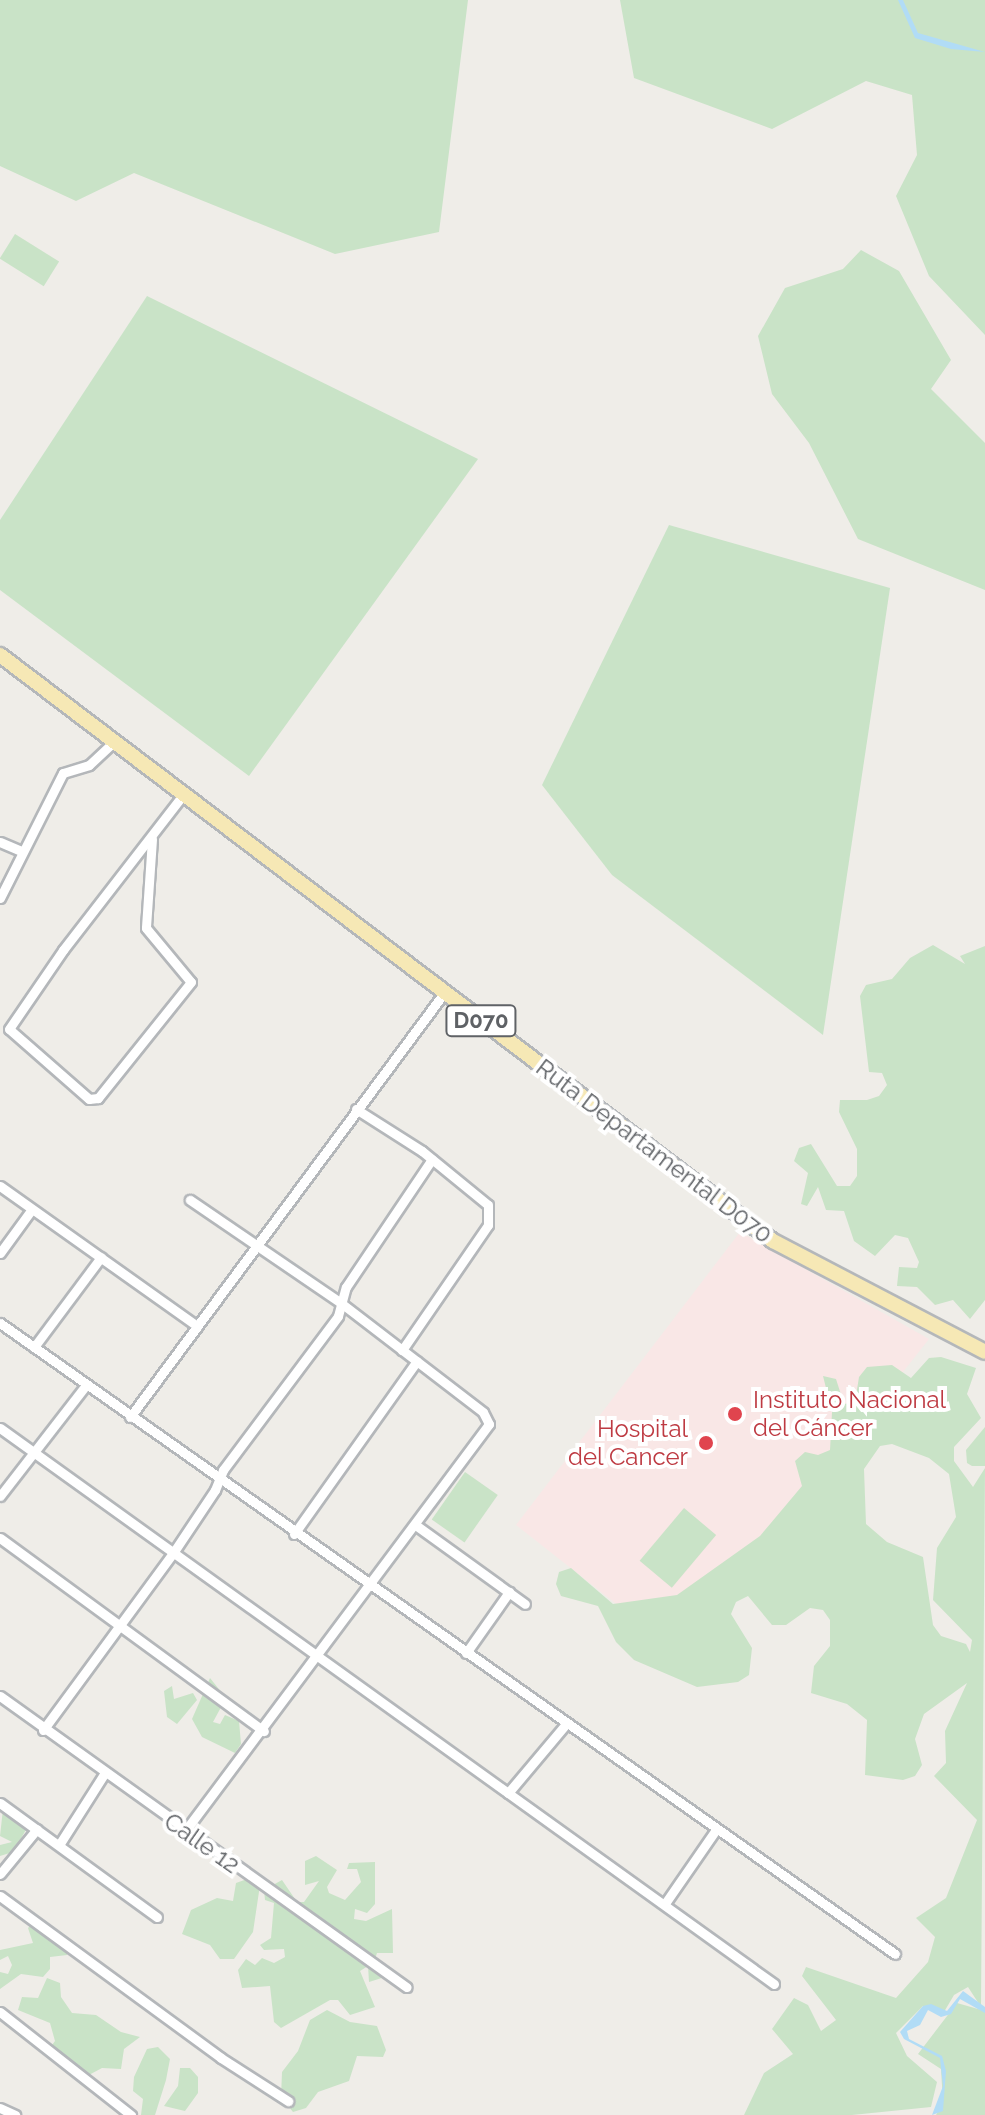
<!DOCTYPE html>
<html>
<head>
<meta charset="utf-8">
<style>
  body { margin:0 }
  #map { position:relative; width:985px; height:2115px; overflow:hidden; background:#efede8; font-family:Raleway,sans-serif }
  div>[style] { position:absolute }
  [style*='--x'] { left:calc(var(--x)*1px); top:calc(var(--y)*1px); width:calc(var(--w)*1px); rotate:calc(var(--a)*1deg) }
  .medical>* { inset:0; background:#f9e7e6 }
  .green>* { inset:0; background:#c9e3c7; transform-origin:0 0 }
  .water>* { inset:0; background:#b1dcf6 }
  .roads { filter:drop-shadow(2px 0 #b4b7ba) drop-shadow(-2px 0 #b4b7ba) drop-shadow(0 2px #b4b7ba) drop-shadow(0 -2px #b4b7ba) }
  .street>* { height:9px; margin:-4.5px; padding:0 4.5px; transform-origin:4.5px; border-radius:4.5px; background:#fff }
  .primary>* { height:14px; margin:-7px; padding:0 7px; transform-origin:7px; border-radius:7px; background:#f6e8b5 }
  .dots>* { width:22px; height:22px; translate:-50% -50%; box-sizing:border-box; border:4px solid #fff; border-radius:50% }
  span { translate:-50% -50%; white-space:nowrap; text-align:center; line-height:1.15; -webkit-text-stroke:8px #fff; paint-order:stroke }
  .shield-label span { padding:2px 6px; background:#fff; border:2px solid; border-radius:6px; -webkit-text-stroke-width:0 }
  .shield-label { font-size:22px; color:#5f6266; font-weight:700 }
  .street-label { font-size:24px; color:#5f6266 }
  .health-label { font-size:24px; color:#be3a42 }
  .left { translate:0 -50%; text-align:left }
  .right { translate:-100% -50%; text-align:right }
</style>
</head>
<body>
<div id="map">
  <div class="medical">
    <i style="clip-path:polygon(740px 1232px,929px 1339px,746px 1571px,638px 1621px,516px 1525px)"></i>
  </div>
  <div class="green">
    <i style="clip-path:polygon(0 0,468px 0,439px 232px,335px 254px,134px 173px,76px 201px,0 166px)"></i>
    <i style="clip-path:polygon(620px 0,985px 0,985px 335px,929px 276px,896px 196px,917px 155px,912px 95px,866px 81px,772px 129px,634px 78px)"></i>
    <i style="left:15px;top:234px;width:52px;height:29px;rotate:32deg"></i>
    <i style="clip-path:polygon(861px 250px,899px 271px,951px 360px,931px 389px,985px 443px,985px 590px,858px 539px,809px 443px,772px 394px,758px 336px,785px 288px,843px 269px)"></i>
    <i style="clip-path:polygon(147px 296px,478px 459px,249px 776px,0 590px,0 520px)"></i>
    <i style="clip-path:polygon(669px 525px,890px 588px,823px 1035px,612px 875px,542px 785px)"></i>
    <i style="clip-path:polygon(0 644px,193px 793px,424px 968px,52px 688px)"></i>
    <i style="clip-path:polygon(933px 945px,965px 964px,960px 956px,985px 946px,985px 1300px,970px 1319px,953px 1300px,935px 1305px,917px 1287px,897px 1286px,899px 1267px,917px 1268px,919px 1262px,908px 1238px,895px 1235px,875px 1256px,854px 1241px,844px 1211px,826px 1210px,818px 1187px,807px 1206px,801px 1204px,808px 1173px,794px 1161px,799px 1148px,811px 1144px,837px 1186px,850px 1186px,857px 1176px,857px 1149px,839px 1112px,840px 1100px,867px 1100px,879px 1096px,887px 1085px,882px 1073px,869px 1072px,860px 996px,866px 985px,892px 979px,910px 958px)"></i>
    <i style="clip-path:polygon(evenodd,941px 1357px,976px 1368px,967px 1394px,981px 1418px,954px 1447px,954px 1461px,973px 1487px,985px 1468px,981px 2007px,968px 1987px,954px 1995px,944px 2012px,923px 2006px,896px 2033px,907px 2056px,937px 2082px,931px 2107px,852px 2115px,744px 2115px,764px 2073px,793px 2054px,772px 2029px,794px 1998px,808px 2005px,821px 2031px,836px 2020px,802px 1976px,806px 1967px,896px 1998px,928px 1962px,935px 1937px,916px 1918px,946px 1898px,977px 1820px,934px 1776px,946px 1763px,945px 1731px,967px 1683px,924px 1714px,915px 1739px,922px 1765px,915px 1776px,903px 1780px,865px 1775px,867px 1720px,847px 1704px,811px 1693px,814px 1666px,830px 1646px,830px 1620px,823px 1610px,810px 1608px,786px 1625px,772px 1625px,748px 1596px,736px 1602px,731px 1614px,752px 1648px,749px 1675px,738px 1682px,697px 1687px,634px 1660px,616px 1642px,598px 1606px,561px 1596px,556px 1584px,559px 1572px,571px 1568px,613px 1604px,677px 1595px,760px 1536px,802px 1486px,795px 1461px,805px 1452px,818px 1455px,830px 1450px,832px 1412px,823px 1376px,836px 1379px,844px 1404px,855px 1402px,859px 1377px,867px 1367px,892px 1365px,911px 1378px,929px 1358px,941px 1357px,892px 1444px,929px 1458px,949px 1474px,956px 1517px,937px 1548px,933px 1600px,972px 1640px,970px 1652px,966px 1644px,941px 1636px,933px 1625px,923px 1557px,887px 1542px,866px 1524px,864px 1469px,880px 1446px,892px 1444px)"></i>
    <i style="clip-path:polygon(985px 1427px,985px 1466px,972px 1466px,967px 1463px,966px 1450px)"></i>
    <i style="left:465px;top:1472px;width:40px;height:58px;rotate:35deg"></i>
    <i style="left:684px;top:1508px;width:42px;height:69px;rotate:40deg"></i>
    <i style="clip-path:polygon(210px 1678px,226px 1698px,213px 1722px,220px 1724px,225px 1715px,239px 1721px,241px 1744px,235px 1753px,202px 1737px,192px 1719px)"></i>
    <i style="clip-path:polygon(172px 1686px,174px 1699px,193px 1693px,197px 1700px,177px 1724px,167px 1717px,164px 1691px)"></i>
    <i style="clip-path:polygon(3px 1809px,27px 1828px,13px 1852px,0 1856px,0 1845px,12px 1842px,0 1836px)"></i>
    <i style="clip-path:polygon(316px 1856px,337px 1870px,327px 1887px,329px 1893px,345px 1900px,361px 1882px,357px 1869px,347px 1869px,349px 1863px,375px 1862px,375px 1904px,367px 1913px,355px 1909px,354px 1919px,366px 1921px,392px 1909px,393px 1953px,377px 1953px,375px 1959px,388px 1976px,369px 1982px,368px 1966px,360px 1971px,375px 2007px,350px 2015px,338px 2000px,330px 2000px,281px 2028px,274px 2022px,270px 1986px,242px 1988px,238px 1970px,246px 1959px,255px 1965px,262px 1958px,274px 1963px,285px 1957px,284px 1949px,264px 1950px,260px 1945px,271px 1938px,274px 1903px,265px 1900px,264px 1890px,282px 1880px,297px 1902px,304px 1902px,319px 1881px,305px 1885px,305px 1861px)"></i>
    <i style="clip-path:polygon(250px 1878px,260px 1885px,253px 1932px,234px 1959px,220px 1959px,210px 1945px,182px 1934px,191px 1910px,217px 1898px,233px 1901px,236px 1883px)"></i>
    <i style="clip-path:polygon(32px 1924px,67px 1948px,67px 1955px,50px 1957px,50px 1969px,43px 1977px,21px 1974px,0 1989px,0 1972px,8px 1974px,12px 1965px,8px 1956px,0 1960px,0 1950px,33px 1943px,28px 1928px)"></i>
    <i style="clip-path:polygon(47px 1978px,60px 1983px,61px 1997px,72px 2013px,96px 2015px,121px 2032px,140px 2037px,124px 2049px,121px 2069px,102px 2068px,87px 2076px,50px 2048px,55px 2041px,50px 2023px,18px 2010px,22px 1997px,38px 1998px)"></i>
    <i style="clip-path:polygon(957px 2003px,985px 2011px,985px 2115px,936px 2115px,943px 2103px,941px 2069px,918px 2054px)"></i>
    <i style="clip-path:polygon(327px 2010px,350px 2022px,377px 2026px,386px 2050px,383px 2057px,357px 2056px,349px 2081px,318px 2092px,306px 2108px,293px 2112px,281px 2097px,282px 2072px,298px 2051px,310px 2020px)"></i>
    <i style="clip-path:polygon(158px 2047px,170px 2059px,166px 2080px,155px 2115px,141px 2115px,143px 2099px,133px 2091px,134px 2077px,147px 2049px)"></i>
    <i style="clip-path:polygon(180px 2068px,190px 2068px,198px 2077px,198px 2093px,185px 2111px,164px 2106px,178px 2086px)"></i>
  </div>
  <div class="water">
    <i style="clip-path:polygon(898px 0,903px 0,918px 33px,985px 52px,951px 49px,915px 38px)"></i>
    <i style="clip-path:polygon(963px 1991px,985px 2007px,985px 2013px,960px 1999px,951px 2014px,941px 2017px,928px 2010px,920px 2025px,907px 2031px,909px 2039px,942px 2056px,946px 2071px,943px 2111px,932px 2115px,943px 2086px,940px 2058px,904px 2039px,900px 2032px,923px 2006px,931px 2004px,947px 2011px)"></i>
  </div>
  <div class="roads">
    <div class="street">
      <i style="--x:152;--y:839;--w:89;--a:93.9"></i>
      <i style="--x:146;--y:928;--w:70;--a:50.2"></i>
      <i style="--x:191;--y:982;--w:149;--a:128.7"></i>
      <i style="--x:98;--y:1098;--w:9;--a:174"></i>
      <i style="--x:89;--y:1099;--w:106;--a:-138.8"></i>
      <i style="--x:9;--y:1029;--w:96;--a:-55.6"></i>
      <i style="--x:63;--y:950;--w:196;--a:-52.3"></i>
      <i style="--x:0;--y:842;--w:23;--a:23"></i>
      <i style="--x:0;--y:898;--w:140;--a:-63.3"></i>
      <i style="--x:63;--y:773;--w:27;--a:-17"></i>
      <i style="--x:89;--y:765;--w:34;--a:-43"></i>
      <i style="--x:356;--y:1109;--w:78;--a:32.5"></i>
      <i style="--x:422;--y:1151;--w:85;--a:39.3"></i>
      <i style="--x:488;--y:1205;--w:20;--a:90"></i>
      <i style="--x:488;--y:1225;--w:152;--a:124.5"></i>
      <i style="--x:0;--y:1186;--w:242;--a:35.4"></i>
      <i style="--x:0;--y:1253;--w:54;--a:-54"></i>
      <i style="--x:0;--y:1323;--w:1095;--a:35.18"></i>
      <i style="--x:34;--y:1347;--w:112;--a:-53.3"></i>
      <i style="--x:130;--y:1417;--w:528;--a:-53.48"></i>
      <i style="--x:0;--y:1428;--w:953;--a:35.69"></i>
      <i style="--x:0;--y:1496;--w:140;--a:-52.2"></i>
      <i style="--x:417;--y:1526;--w:133;--a:35.8"></i>
      <i style="--x:294;--y:1534;--w:212;--a:-54.6"></i>
      <i style="--x:0;--y:1538;--w:327;--a:36.2"></i>
      <i style="--x:466;--y:1653;--w:75;--a:-54.8"></i>
      <i style="--x:0;--y:1696;--w:500;--a:35.6"></i>
      <i style="--x:43;--y:1730;--w:220;--a:-53.7"></i>
      <i style="--x:173;--y:1553;--w:76;--a:-56.3"></i>
      <i style="--x:215;--y:1490;--w:22;--a:-68"></i>
      <i style="--x:223;--y:1470;--w:192;--a:-53.2"></i>
      <i style="--x:338;--y:1316;--w:30;--a:-75"></i>
      <i style="--x:346;--y:1287;--w:154;--a:-56.1"></i>
      <i style="--x:508;--y:1793;--w:90;--a:-50"></i>
      <i style="--x:0;--y:1803;--w:194;--a:36"></i>
      <i style="--x:185;--y:1831;--w:508;--a:-53.24"></i>
      <i style="--x:489;--y:1424;--w:13;--a:-117"></i>
      <i style="--x:483;--y:1412;--w:179;--a:-142.5"></i>
      <i style="--x:341;--y:1303;--w:183;--a:-145.7"></i>
      <i style="--x:59;--y:1845;--w:84;--a:-57.6"></i>
      <i style="--x:0;--y:1874;--w:58;--a:-50.6"></i>
      <i style="--x:0;--y:1896;--w:274;--a:36.2"></i>
      <i style="--x:221;--y:2058;--w:80;--a:32.7"></i>
      <i style="--x:666;--y:1902;--w:86;--a:-55.4"></i>
      <i style="--x:0;--y:2012;--w:167;--a:38.2"></i>
      <i style="--x:0;--y:2108;--w:17;--a:25"></i>
    </div>
    <div class="primary">
      <i style="--x:0;--y:655;--w:970;--a:37.17"></i>
      <i style="--x:773;--y:1241;--w:239;--a:27.6"></i>
    </div>
  </div>
  <div class="dots">
    <i style="left:735px;top:1414px;background:#e0444e"></i>
    <i style="left:706px;top:1443px;background:#e0444e"></i>
  </div>
  <div class="shield-label">
    <span style="left:481px;top:1021px">D070</span>
  </div>
  <div class="street-label">
    <span style="left:654px;top:1151px;rotate:37deg">Ruta Departamental D070</span>
    <span style="left:202px;top:1843px;rotate:35deg">Calle 12</span>
  </div>
  <div class="health-label">
    <span class="left" style="left:753px;top:1414px">Instituto Nacional<br>del Cáncer</span>
    <span class="right" style="left:688px;top:1443px">Hospital<br>del Cancer</span>
  </div>
</div>
</body>
</html>
